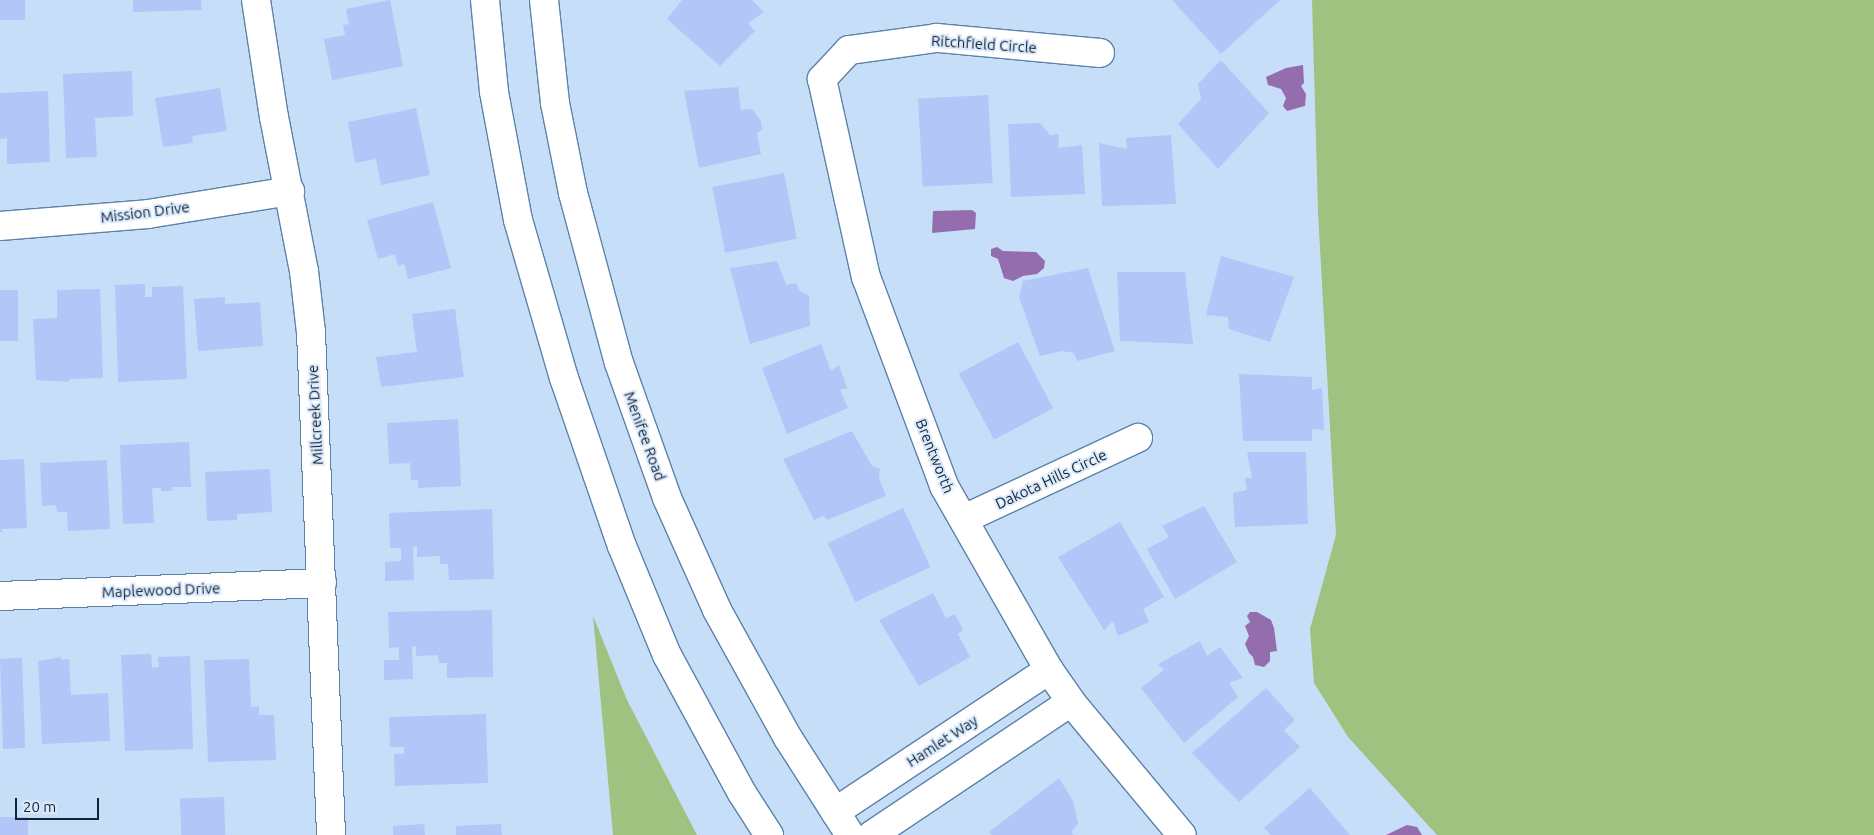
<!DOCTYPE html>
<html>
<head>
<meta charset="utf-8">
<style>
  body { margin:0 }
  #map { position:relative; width:1874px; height:835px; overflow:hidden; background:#c6def8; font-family:Ubuntu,sans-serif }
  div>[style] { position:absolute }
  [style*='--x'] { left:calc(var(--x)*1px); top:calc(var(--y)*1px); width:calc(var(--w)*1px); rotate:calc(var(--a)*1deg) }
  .green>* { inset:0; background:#a0c280 }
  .water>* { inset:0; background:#936dad }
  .building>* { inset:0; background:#b4c5f8; transform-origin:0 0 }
  .roads { filter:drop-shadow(1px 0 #5c82aa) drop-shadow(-1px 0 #5c82aa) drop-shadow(0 1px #5c82aa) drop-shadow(0 -1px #5c82aa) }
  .minor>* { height:28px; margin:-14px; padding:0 14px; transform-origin:14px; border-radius:14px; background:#fff }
  .major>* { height:28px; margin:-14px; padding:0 14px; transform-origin:14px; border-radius:14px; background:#fff }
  span { translate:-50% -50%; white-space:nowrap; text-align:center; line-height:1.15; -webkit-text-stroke:4px #daeafc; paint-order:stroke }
  .street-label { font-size:15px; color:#142333 }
  .scale { position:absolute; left:15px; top:798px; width:84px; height:22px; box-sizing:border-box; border:2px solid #142333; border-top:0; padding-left:6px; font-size:15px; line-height:18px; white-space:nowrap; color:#142333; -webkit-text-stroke:4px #daeafc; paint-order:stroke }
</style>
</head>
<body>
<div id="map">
  <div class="green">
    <i style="clip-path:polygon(1312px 0,1874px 0,1874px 835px,1437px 835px,1348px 737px,1314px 683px,1310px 629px,1336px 535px,1318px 212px)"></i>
    <i style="clip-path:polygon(593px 616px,627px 700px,697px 835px,613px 835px)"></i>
  </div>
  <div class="water">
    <i style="clip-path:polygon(1303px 65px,1304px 83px,1301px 86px,1306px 94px,1305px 106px,1287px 111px,1283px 106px,1286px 98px,1281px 89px,1268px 85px,1266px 77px,1286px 68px)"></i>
    <i style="clip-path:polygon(972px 210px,976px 213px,975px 229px,932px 233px,933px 211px)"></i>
    <i style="clip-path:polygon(997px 247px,1003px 251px,1036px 252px,1045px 261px,1044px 268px,1037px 274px,1023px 276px,1013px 281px,1004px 278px,998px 259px,991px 256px,991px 249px)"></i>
    <i style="clip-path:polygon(1250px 612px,1257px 612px,1271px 620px,1274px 628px,1277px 651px,1270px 652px,1270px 661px,1264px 667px,1255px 665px,1253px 657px,1249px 653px,1245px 644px,1249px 636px,1245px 626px,1250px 622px,1247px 616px)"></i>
    <i style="clip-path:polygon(1407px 825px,1417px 827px,1422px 835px,1386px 835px)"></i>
  </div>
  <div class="building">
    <i style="left:0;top:0;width:25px;height:20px"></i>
    <i style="clip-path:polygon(133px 0,201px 0,202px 10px,133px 12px)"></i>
    <i style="clip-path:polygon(390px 0,403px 66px,332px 80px,324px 39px,345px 35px,343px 25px,349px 24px,346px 9px)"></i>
    <i style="clip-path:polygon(682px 0,752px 0,764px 12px,748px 23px,755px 31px,720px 66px,667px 19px)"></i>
    <i style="clip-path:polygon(1172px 0,1280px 0,1221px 54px)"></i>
    <i style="clip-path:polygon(1221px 60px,1269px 113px,1218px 169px,1178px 124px,1201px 99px,1198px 84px)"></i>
    <i style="clip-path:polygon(132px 71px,133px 116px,95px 118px,97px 157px,66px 158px,63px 74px)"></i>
    <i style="clip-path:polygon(738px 87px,741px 110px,752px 109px,761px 121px,762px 130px,757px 133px,761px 154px,699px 168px,684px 91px)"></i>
    <i style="clip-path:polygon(220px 88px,227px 131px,192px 136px,193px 143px,163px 147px,155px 98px)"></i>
    <i style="clip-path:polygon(48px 91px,50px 162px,7px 164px,7px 138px,0 139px,0 93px)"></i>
    <i style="left:988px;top:95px;width:88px;height:70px;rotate:87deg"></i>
    <i style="clip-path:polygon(416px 108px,430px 175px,381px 185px,376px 159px,355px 163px,348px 122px)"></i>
    <i style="clip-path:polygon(1040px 123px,1050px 135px,1059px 134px,1058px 148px,1082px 145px,1085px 194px,1011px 197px,1008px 124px)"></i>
    <i style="clip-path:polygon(1171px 135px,1176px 204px,1102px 206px,1099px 143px,1127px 149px,1126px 138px)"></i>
    <i style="left:784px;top:173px;width:67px;height:73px;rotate:79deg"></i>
    <i style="clip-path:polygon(433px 202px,451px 268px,408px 279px,404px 264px,398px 266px,395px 254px,378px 259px,367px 220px)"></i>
    <i style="clip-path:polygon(1221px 256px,1294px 277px,1270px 342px,1229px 329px,1228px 317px,1206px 315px)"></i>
    <i style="clip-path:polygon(777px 261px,786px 285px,796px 283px,800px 291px,809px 296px,810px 326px,750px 344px,730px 268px)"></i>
    <i style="clip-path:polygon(1088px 268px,1115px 351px,1077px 361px,1074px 353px,1062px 351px,1040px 356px,1019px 297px,1023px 281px)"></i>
    <i style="clip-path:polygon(1117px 272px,1185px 272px,1193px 344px,1120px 341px)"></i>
    <i style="clip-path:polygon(145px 284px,145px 297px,152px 297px,152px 287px,183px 286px,187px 379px,118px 382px,115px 285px)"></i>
    <i style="clip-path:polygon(100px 289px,103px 378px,69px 379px,69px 382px,36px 380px,33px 319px,57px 318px,57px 290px)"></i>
    <i style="left:0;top:290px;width:18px;height:51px"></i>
    <i style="clip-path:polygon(225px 297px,225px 304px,260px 302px,263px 346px,198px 351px,194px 299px)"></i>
    <i style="clip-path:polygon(455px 309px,464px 377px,381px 387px,376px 357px,417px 352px,412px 314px)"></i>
    <i style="left:1018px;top:342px;width:75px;height:67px;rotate:62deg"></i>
    <i style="clip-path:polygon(821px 344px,831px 371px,839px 365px,847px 388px,840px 390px,848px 408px,787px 434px,762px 368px)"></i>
    <i style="clip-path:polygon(1239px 374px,1312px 377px,1312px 390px,1322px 388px,1324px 430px,1312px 429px,1312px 441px,1243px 441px)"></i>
    <i style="clip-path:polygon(458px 419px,461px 486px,418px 488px,418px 480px,411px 480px,410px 463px,389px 464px,387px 423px)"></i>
    <i style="clip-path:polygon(852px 431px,872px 466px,880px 469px,879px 478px,886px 496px,827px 520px,824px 516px,814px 520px,783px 459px)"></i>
    <i style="clip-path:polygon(189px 442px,191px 487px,171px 487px,172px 491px,161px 491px,161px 488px,152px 488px,154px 523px,123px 524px,120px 445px)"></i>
    <i style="clip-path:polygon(1247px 452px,1306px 452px,1308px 524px,1235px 527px,1233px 493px,1247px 490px,1245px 478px,1252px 478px)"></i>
    <i style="clip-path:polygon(24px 459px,27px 528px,2px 529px,2px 532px,0 532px,0 460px)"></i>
    <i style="clip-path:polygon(107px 460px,110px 529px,68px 531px,67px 512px,57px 512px,56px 505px,42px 506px,40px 463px)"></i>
    <i style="clip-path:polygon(270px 469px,272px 512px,237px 514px,237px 520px,207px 521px,205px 472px)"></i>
    <i style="clip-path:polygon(1204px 506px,1237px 562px,1175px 599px,1147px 549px,1169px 537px,1162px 526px)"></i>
    <i style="left:903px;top:508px;width:65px;height:83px;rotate:65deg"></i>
    <i style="clip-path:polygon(492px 509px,494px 579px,449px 580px,448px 564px,440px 564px,440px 556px,417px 557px,417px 546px,413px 547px,414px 580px,385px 581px,385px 562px,401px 561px,401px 548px,390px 548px,389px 513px)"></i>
    <i style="clip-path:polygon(1120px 522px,1164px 597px,1143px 609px,1149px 622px,1118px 636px,1113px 621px,1104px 630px,1058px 557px)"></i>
    <i style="clip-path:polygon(933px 593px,946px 618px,955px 614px,963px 630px,958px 634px,970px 657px,919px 686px,879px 620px)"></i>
    <i style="clip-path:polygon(492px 610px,493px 677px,447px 678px,447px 663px,439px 663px,438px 655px,416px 656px,416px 646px,412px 647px,413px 679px,384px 680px,384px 660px,399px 660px,399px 647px,389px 648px,388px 612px)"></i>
    <i style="clip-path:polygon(1200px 641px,1207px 656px,1220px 647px,1243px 678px,1229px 683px,1238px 697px,1184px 743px,1141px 688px,1164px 670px,1158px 664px)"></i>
    <i style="clip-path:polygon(151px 654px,152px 668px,159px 667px,158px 657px,190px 656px,193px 749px,125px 751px,121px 655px)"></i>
    <i style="clip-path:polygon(61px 657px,61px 660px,69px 659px,71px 695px,108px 693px,110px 741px,42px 744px,38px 661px)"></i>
    <i style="left:22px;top:658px;width:90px;height:22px;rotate:88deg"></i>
    <i style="clip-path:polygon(249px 659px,251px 707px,259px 706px,259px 715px,274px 715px,276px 760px,208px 762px,204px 660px)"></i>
    <i style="clip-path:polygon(1266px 688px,1295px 720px,1284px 730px,1300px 747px,1239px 802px,1192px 753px)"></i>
    <i style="clip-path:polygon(486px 714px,488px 783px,395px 786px,394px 754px,404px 754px,404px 747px,390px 747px,389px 717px)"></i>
    <i style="clip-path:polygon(1059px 778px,1073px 801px,1078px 824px,1071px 832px,1074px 835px,992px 835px,989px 832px)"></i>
    <i style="clip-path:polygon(1310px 788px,1350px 835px,1271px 835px,1264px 828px)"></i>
    <i style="left:224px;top:797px;width:38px;height:44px;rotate:88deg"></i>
    <i style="left:28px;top:817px;width:18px;height:28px;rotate:90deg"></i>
    <i style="clip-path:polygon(424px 824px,425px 835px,393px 835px,393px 826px)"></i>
    <i style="clip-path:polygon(501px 824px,502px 835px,456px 835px,456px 826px)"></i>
  </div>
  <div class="roads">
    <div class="minor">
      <i style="--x:256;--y:0;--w:118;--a:81.3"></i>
      <i style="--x:274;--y:117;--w:157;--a:79"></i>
      <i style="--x:304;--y:271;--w:61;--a:83.5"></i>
      <i style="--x:311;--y:332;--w:503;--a:87.72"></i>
      <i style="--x:1100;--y:53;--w:164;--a:-174.7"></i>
      <i style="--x:937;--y:38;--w:89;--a:172.2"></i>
      <i style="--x:849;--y:50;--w:40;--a:133"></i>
      <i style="--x:822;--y:79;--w:203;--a:77.5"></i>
      <i style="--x:866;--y:277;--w:223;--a:69.5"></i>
      <i style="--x:944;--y:486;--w:212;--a:60.3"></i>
      <i style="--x:1049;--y:670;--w:39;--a:55"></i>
      <i style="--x:1071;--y:702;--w:173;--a:50.2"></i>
      <i style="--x:0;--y:226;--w:148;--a:-4.6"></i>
      <i style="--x:148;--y:214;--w:144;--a:-9.2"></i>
      <i style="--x:964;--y:519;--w:192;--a:-25"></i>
      <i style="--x:0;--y:596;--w:322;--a:-2.3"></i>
      <i style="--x:835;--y:812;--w:257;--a:-33.6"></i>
      <i style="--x:872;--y:835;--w:239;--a:-33.8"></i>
    </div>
    <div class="major">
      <i style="--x:485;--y:0;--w:92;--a:84.4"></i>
      <i style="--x:494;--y:92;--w:130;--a:79.4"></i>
      <i style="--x:518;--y:220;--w:165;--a:73.8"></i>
      <i style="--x:564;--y:378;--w:178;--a:71"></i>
      <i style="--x:622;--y:546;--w:118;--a:67.6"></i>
      <i style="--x:667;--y:655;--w:157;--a:61.5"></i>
      <i style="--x:742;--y:793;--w:50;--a:57.3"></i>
      <i style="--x:544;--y:0;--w:104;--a:83.9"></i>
      <i style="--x:555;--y:103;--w:92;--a:78.7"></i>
      <i style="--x:573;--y:193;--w:176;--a:74.9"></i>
      <i style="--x:619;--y:363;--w:143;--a:70.4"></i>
      <i style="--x:667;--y:498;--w:123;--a:65.9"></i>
      <i style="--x:717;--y:610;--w:146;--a:61"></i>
      <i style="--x:788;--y:738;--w:115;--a:57.4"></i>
    </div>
  </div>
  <div class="street-label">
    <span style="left:984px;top:44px;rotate:4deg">Ritchfield Circle</span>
    <span style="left:145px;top:212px;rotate:-7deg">Mission Drive</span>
    <span style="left:315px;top:415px;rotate:-93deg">Millcreek Drive</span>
    <span style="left:645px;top:436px;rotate:70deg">Menifee Road</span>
    <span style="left:935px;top:456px;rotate:68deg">Brentworth</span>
    <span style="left:1051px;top:479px;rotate:-25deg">Dakota Hills Circle</span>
    <span style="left:161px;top:590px;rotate:-2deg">Maplewood Drive</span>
    <span style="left:942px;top:741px;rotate:-33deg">Hamlet Way</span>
  </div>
  <div class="scale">20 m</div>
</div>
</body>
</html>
